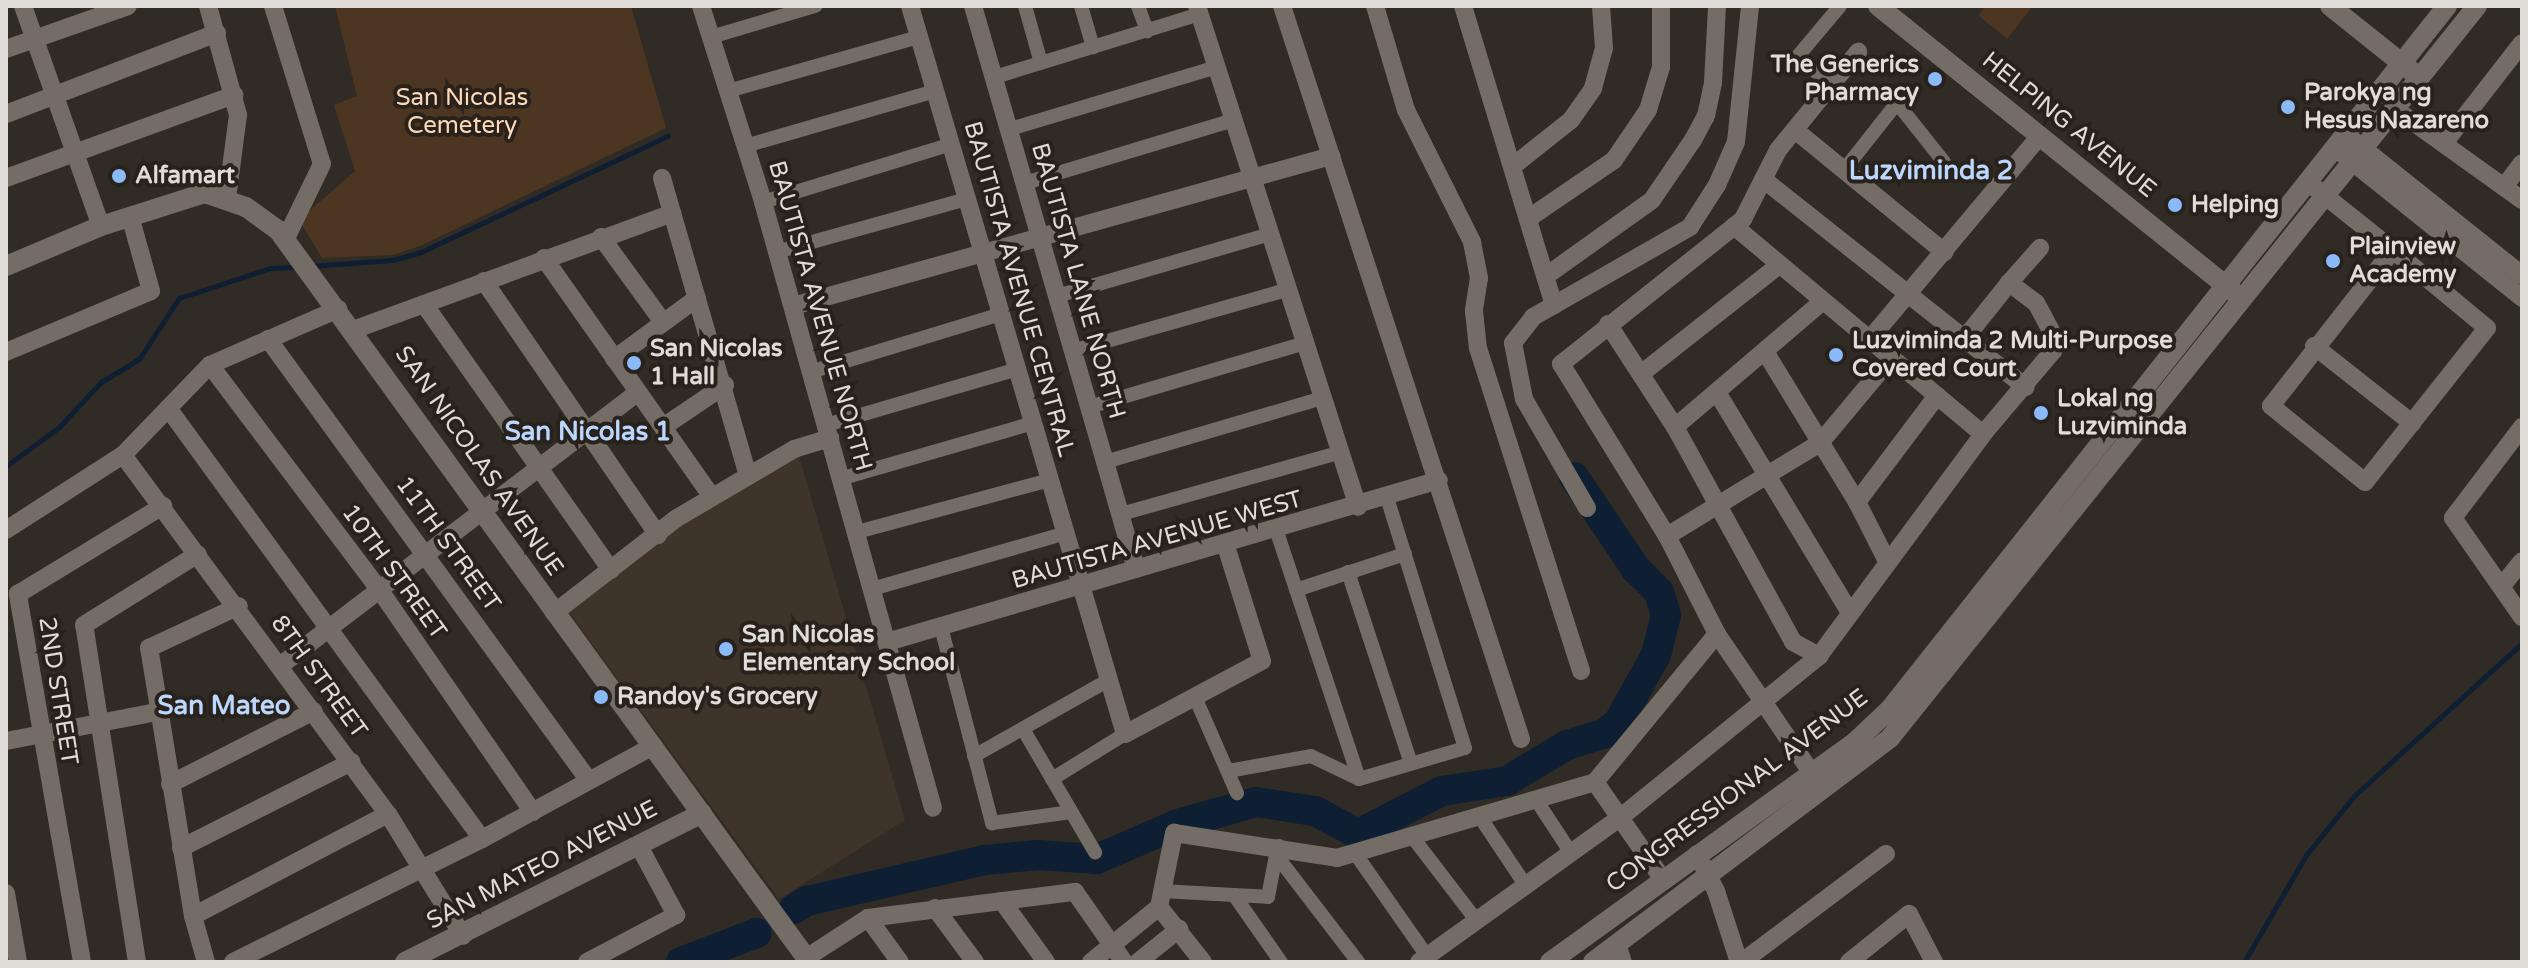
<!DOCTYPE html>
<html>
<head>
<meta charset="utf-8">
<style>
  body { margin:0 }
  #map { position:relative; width:2528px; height:968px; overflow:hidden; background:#312b26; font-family:"Varela Round",sans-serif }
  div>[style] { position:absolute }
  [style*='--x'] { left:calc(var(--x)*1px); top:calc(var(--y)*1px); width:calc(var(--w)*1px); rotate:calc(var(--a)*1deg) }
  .built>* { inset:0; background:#3f3429 }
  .green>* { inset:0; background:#4c3621 }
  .stream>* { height:5px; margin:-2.5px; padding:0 2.5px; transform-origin:2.5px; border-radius:2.5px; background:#0e1e33 }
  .river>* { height:30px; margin:-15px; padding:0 15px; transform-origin:15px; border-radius:15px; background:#0e1e33 }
  .pedestrian>* { height:14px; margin:-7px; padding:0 7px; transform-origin:7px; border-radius:7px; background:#746d66 }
  .minor>* { height:18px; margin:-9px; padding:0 9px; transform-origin:9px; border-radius:9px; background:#746d66 }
  .tertiary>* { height:20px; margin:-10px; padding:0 10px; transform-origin:10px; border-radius:10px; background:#746d66 }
  .secondary>* { height:20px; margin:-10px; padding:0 10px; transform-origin:10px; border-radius:10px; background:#746d66 }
  .dots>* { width:22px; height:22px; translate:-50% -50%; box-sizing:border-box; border:4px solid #28211c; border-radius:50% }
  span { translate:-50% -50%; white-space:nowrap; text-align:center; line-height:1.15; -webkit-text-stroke:8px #28211c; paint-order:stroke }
  .poi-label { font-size:24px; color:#e0dcd8; font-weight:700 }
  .right { translate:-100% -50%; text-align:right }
  .left { translate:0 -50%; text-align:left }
  .park-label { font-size:24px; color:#ffd9b7 }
  .street-label { font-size:24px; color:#e0dcd8 }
  .neighbourhood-label { font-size:26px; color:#bcd7fd; font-weight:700 }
  .frame { position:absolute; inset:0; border:8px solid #e0dcd8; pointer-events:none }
</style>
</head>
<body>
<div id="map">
  <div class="built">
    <i style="clip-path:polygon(798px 453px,905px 820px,779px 899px,568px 611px,681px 524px)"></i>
  </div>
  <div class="green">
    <i style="clip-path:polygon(335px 6px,631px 6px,666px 128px,420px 246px,393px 255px,322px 258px,299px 220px,355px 171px,334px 105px,357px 96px)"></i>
    <i style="clip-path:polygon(1986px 6px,2033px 6px,2007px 39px,1978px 15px)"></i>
  </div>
  <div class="stream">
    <i style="--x:310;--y:266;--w:83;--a:-4.1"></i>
    <i style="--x:393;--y:260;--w:29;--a:-16"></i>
    <i style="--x:421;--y:252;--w:273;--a:-25.2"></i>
    <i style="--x:6;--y:466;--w:66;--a:-36.3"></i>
    <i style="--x:59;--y:427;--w:62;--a:-47"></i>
    <i style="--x:101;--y:382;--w:44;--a:-31.2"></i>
    <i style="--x:139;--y:359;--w:73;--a:-56.7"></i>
    <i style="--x:179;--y:298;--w:96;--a:-18.2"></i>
    <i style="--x:270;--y:268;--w:26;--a:-2"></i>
    <i style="--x:2244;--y:962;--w:124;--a:-59.9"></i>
    <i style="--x:2306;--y:855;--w:77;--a:-50.8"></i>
    <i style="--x:2355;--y:795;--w:226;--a:-42.3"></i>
  </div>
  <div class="river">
    <i style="--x:794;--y:909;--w:15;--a:-32"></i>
    <i style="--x:807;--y:901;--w:183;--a:-13"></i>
    <i style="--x:985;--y:860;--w:53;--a:-5.4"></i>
    <i style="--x:1038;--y:855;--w:59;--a:3.9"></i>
    <i style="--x:1097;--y:859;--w:88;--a:-23.4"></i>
    <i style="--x:1178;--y:824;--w:81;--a:-15.8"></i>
    <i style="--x:1256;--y:802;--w:60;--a:8.7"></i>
    <i style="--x:1315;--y:811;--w:49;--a:28.1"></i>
    <i style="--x:1358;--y:834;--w:94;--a:-27.1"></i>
    <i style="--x:1442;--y:791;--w:66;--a:-8.7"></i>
    <i style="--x:1507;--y:781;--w:70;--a:-31"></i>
    <i style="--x:1567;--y:745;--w:39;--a:-17"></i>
    <i style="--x:1604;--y:734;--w:18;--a:-38"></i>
    <i style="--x:1618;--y:723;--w:78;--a:-60.8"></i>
    <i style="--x:1656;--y:655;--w:41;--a:-76"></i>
    <i style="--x:1666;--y:615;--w:24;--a:-107"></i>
    <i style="--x:1659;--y:592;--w:33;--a:-135"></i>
    <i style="--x:1636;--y:569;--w:111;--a:-124"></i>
    <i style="--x:681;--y:962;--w:81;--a:-20.9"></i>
  </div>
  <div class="pedestrian">
    <i style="--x:1025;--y:6;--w:59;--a:74.3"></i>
    <i style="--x:1081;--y:6;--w:43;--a:73.7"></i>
    <i style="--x:1138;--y:6;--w:27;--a:70"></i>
    <i style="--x:711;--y:37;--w:109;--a:-16.6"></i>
    <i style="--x:995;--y:77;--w:214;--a:-17.1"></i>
    <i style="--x:1831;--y:85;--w:44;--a:-138.7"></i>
    <i style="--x:1798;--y:56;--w:65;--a:-50"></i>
    <i style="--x:728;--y:91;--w:198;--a:-15.8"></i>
    <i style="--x:1010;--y:129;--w:216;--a:-16.7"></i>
    <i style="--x:745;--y:146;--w:198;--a:-16.1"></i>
    <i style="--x:1844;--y:170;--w:85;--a:-51.7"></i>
    <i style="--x:1897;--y:103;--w:75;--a:51.5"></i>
    <i style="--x:1025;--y:183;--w:218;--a:-16.8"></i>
    <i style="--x:763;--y:202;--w:197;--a:-17.1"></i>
    <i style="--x:776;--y:252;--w:198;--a:-15.5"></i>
    <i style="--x:1057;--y:296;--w:223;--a:-16.2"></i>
    <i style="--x:1072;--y:351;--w:226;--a:-15.9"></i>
    <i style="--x:810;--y:372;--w:200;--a:-16.9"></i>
    <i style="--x:1089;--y:407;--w:225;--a:-16.5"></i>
    <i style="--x:826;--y:425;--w:199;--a:-16.3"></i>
    <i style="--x:1105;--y:462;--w:227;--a:-16.4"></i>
    <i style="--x:843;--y:478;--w:198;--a:-16.1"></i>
    <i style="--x:1121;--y:514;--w:229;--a:-15.7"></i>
    <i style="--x:1276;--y:529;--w:263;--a:71.6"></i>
    <i style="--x:857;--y:532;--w:200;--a:-15.1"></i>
    <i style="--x:1348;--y:572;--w:199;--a:71.8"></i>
    <i style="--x:872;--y:589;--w:202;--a:-16.1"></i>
    <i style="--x:1296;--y:590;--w:115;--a:-18.3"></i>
    <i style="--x:941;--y:627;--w:203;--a:75.4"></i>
    <i style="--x:992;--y:823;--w:80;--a:-7.9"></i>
    <i style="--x:1195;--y:697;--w:105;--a:66.4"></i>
    <i style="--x:1023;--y:729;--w:143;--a:59.7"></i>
    <i style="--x:974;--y:756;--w:155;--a:-29.4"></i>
    <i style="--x:1228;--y:771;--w:84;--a:-10.2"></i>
    <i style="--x:1311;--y:756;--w:53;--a:25.6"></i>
    <i style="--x:1359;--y:779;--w:110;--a:-16.3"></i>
    <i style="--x:1465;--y:748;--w:262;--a:-107.3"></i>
    <i style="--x:1052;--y:779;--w:86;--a:-31.7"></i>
    <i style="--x:1535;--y:798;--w:66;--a:56.8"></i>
    <i style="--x:1480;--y:817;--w:83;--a:56.3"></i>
    <i style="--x:1414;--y:839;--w:103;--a:52.5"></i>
    <i style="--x:1279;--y:846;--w:9;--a:108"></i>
    <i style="--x:1276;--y:855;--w:135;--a:52.5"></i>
    <i style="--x:1357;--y:856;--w:122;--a:55"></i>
    <i style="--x:1162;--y:891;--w:72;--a:3.2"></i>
    <i style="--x:1234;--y:895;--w:82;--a:55"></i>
    <i style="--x:1234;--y:895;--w:34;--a:3"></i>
    <i style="--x:1268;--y:897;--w:43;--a:-79.2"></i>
  </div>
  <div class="minor">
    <i style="--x:23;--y:6;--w:233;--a:70.5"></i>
    <i style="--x:208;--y:6;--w:113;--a:74.6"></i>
    <i style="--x:238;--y:115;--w:85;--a:97.5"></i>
    <i style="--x:273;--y:6;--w:165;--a:72.8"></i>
    <i style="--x:322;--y:164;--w:82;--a:115.9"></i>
    <i style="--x:701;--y:6;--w:206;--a:72.4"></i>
    <i style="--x:763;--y:202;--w:629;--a:74.33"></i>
    <i style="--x:910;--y:6;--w:759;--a:73.55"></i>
    <i style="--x:1125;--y:734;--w:155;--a:-28.1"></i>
    <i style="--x:1262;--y:661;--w:124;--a:-107.4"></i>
    <i style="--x:973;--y:6;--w:586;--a:73.85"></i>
    <i style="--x:1197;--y:6;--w:526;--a:72.18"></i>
    <i style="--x:1282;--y:6;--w:771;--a:71.94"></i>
    <i style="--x:1375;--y:6;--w:109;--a:73.4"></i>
    <i style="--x:1406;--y:110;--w:148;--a:63.4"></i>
    <i style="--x:1472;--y:242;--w:37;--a:79"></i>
    <i style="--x:1479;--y:278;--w:33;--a:99"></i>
    <i style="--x:1474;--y:311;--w:37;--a:84"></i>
    <i style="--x:1478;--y:348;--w:339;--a:72.3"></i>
    <i style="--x:1463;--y:6;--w:313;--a:73.1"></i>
    <i style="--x:6;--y:49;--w:129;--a:-19.4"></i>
    <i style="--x:2395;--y:109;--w:156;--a:35.6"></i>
    <i style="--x:6;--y:114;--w:226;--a:-21"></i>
    <i style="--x:1795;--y:130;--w:193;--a:39.3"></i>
    <i style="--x:2354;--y:141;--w:215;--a:38.6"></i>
    <i style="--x:2445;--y:142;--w:125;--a:-52.1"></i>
    <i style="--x:2335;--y:148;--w:240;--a:38.7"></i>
    <i style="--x:1513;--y:166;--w:74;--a:-38.4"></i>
    <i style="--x:1571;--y:120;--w:39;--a:-55"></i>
    <i style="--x:1593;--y:88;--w:41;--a:-74.6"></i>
    <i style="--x:1604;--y:48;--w:42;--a:-94.1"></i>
    <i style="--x:6;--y:178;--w:243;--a:-20"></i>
    <i style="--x:662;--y:178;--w:310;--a:73.9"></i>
    <i style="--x:1763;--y:179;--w:335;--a:38.4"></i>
    <i style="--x:2314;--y:187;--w:101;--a:38.6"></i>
    <i style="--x:2393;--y:250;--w:122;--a:39.7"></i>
    <i style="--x:2487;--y:328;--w:196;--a:128.4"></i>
    <i style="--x:2365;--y:482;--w:121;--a:-141"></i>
    <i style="--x:2271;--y:406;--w:198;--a:-52"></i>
    <i style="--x:2504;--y:187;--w:30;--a:-53"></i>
    <i style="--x:1529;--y:218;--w:103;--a:-34.3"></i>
    <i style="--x:1614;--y:160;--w:60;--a:-55.8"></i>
    <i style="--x:1648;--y:110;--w:45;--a:-73.2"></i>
    <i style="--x:1661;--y:67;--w:61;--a:-90"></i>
    <i style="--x:1734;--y:226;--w:324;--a:39.9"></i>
    <i style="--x:601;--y:237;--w:105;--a:53.9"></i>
    <i style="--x:544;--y:258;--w:292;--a:54.9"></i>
    <i style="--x:1546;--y:276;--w:130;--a:-35.6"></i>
    <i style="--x:1652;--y:200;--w:73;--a:-55.7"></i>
    <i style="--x:1693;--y:140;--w:27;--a:-62"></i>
    <i style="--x:1706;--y:116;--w:34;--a:-78"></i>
    <i style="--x:1713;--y:83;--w:77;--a:-87"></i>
    <i style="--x:484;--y:281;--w:308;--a:55.6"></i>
    <i style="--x:424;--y:304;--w:325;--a:54.9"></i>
    <i style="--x:793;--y:306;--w:559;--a:-15.58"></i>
    <i style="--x:1608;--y:324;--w:123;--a:57"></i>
    <i style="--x:1675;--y:427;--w:245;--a:61.2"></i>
    <i style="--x:1793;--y:642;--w:30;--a:28"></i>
    <i style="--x:353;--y:330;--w:340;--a:-20.1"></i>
    <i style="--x:1965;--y:338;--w:70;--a:-51.3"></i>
    <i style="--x:268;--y:339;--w:543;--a:54"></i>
    <i style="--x:1870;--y:339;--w:265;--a:-50.1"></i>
    <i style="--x:2314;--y:346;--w:125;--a:38.2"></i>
    <i style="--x:6;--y:352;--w:157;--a:-22.8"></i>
    <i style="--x:151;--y:291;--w:78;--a:-105.6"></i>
    <i style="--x:1766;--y:353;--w:175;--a:58.6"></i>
    <i style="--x:1857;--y:502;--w:68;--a:63.1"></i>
    <i style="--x:614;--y:359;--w:103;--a:-36.3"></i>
    <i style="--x:210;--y:365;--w:281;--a:53"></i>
    <i style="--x:379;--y:589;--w:271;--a:55.4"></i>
    <i style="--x:1642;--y:373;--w:174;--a:-38.2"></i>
    <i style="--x:1718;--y:394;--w:256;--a:58.9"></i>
    <i style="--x:168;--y:408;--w:533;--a:53.93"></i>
    <i style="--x:663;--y:427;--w:75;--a:-34.1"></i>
    <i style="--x:1675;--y:427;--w:194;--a:-40.4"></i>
    <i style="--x:2522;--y:427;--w:114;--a:127.2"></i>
    <i style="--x:2453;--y:518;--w:121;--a:55.1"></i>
    <i style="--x:123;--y:455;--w:446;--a:53.6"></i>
    <i style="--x:388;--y:814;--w:143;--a:58.4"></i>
    <i style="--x:1857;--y:502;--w:133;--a:-53"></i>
    <i style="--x:1587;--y:508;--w:126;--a:-120"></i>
    <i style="--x:1524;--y:399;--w:57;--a:-101.1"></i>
    <i style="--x:1513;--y:343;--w:33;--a:-52"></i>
    <i style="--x:1533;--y:317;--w:181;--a:-29.8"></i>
    <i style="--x:1690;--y:227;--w:50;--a:-57.3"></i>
    <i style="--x:1717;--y:185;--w:47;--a:-66.2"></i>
    <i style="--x:1736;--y:142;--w:137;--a:-84.1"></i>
    <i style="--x:6;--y:530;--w:139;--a:-32.7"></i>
    <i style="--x:123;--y:455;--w:125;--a:-46"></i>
    <i style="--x:210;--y:365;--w:140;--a:-23.6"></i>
    <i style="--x:1667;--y:536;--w:179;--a:-31.3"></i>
    <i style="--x:1820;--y:443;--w:112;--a:-50.1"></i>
    <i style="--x:2501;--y:587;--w:33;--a:-51"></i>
    <i style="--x:554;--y:613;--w:155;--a:-37.7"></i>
    <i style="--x:677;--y:518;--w:136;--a:-30.5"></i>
    <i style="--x:794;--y:449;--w:38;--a:-17"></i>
    <i style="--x:887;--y:642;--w:575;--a:-16.36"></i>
    <i style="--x:281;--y:665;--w:449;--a:-37.4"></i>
    <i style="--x:6;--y:741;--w:154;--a:-10.9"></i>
    <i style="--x:1811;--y:772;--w:167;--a:-124.3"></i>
    <i style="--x:1717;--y:634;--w:110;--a:-117"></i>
    <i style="--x:1667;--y:536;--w:202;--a:-121.6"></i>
    <i style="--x:1561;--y:364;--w:233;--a:-38.5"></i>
    <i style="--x:1743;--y:219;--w:77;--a:-63.1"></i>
    <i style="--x:1778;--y:150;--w:127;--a:-50.8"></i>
    <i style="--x:1595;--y:782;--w:117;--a:55.1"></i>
    <i style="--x:170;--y:784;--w:161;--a:-26.9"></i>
    <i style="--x:181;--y:848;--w:191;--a:-26.8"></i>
    <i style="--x:1697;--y:854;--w:42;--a:62.8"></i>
    <i style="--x:1716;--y:891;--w:75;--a:72.1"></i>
    <i style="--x:6;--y:893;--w:70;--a:80.1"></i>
    <i style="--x:1002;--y:901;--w:75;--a:54.2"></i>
    <i style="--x:1159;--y:907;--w:76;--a:-78.5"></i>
    <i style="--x:1174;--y:833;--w:165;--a:8.7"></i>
    <i style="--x:1337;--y:858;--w:269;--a:-16.4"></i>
    <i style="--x:1595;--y:782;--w:192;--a:-50.5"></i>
    <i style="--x:935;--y:908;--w:67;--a:53.5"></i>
    <i style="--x:193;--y:916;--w:220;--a:-27.6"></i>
    <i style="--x:868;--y:918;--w:54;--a:54"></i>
    <i style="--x:1617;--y:944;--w:19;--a:72"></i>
    <i style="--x:806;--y:958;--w:74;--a:-32.8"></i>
    <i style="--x:868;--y:918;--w:209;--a:-7.2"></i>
    <i style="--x:1075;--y:892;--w:85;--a:55"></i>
    <i style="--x:82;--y:962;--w:374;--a:-99.9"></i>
    <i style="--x:18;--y:594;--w:170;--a:-31.3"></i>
    <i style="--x:137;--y:962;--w:341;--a:-98.9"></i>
    <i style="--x:84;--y:625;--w:134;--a:-31.9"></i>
    <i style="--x:206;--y:962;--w:48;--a:-105.8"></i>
    <i style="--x:193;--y:916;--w:272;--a:-99.3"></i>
    <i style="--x:149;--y:648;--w:99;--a:-25"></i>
    <i style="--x:233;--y:962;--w:278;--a:-26.3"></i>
    <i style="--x:482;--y:839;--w:195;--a:-28.5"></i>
    <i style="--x:587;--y:962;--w:101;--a:-27.8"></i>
    <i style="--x:676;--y:915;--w:78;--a:-118.2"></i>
    <i style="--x:1091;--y:962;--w:87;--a:-39"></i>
    <i style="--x:1159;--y:907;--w:70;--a:51.3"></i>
    <i style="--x:1138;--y:962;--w:53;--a:-38.8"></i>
    <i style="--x:1419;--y:962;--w:249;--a:-35.7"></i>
    <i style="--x:1621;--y:817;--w:255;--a:-39.1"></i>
    <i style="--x:1819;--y:656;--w:276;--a:-53.5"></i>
    <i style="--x:1983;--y:434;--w:109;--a:-49.9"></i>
    <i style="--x:2053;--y:351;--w:22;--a:-98"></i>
    <i style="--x:2050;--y:329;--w:30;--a:-118"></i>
    <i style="--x:2036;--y:303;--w:34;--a:-143"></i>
    <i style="--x:2009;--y:283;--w:47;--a:-48.5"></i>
    <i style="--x:1742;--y:962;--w:180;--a:-36.9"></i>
    <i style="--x:1849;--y:962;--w:77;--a:-38.7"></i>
    <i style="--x:1909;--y:914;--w:54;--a:62.5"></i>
  </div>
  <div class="tertiary">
    <i style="--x:1878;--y:6;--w:462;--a:38.8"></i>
    <i style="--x:2330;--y:6;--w:114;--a:38.6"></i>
    <i style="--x:6;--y:266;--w:103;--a:-22.8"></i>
    <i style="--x:101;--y:226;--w:109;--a:-17.6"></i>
    <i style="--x:205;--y:193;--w:43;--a:18.9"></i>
    <i style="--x:246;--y:207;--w:39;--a:36"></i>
    <i style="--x:278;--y:230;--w:904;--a:54.04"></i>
    <i style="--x:405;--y:962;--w:332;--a:-26.6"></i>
  </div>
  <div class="secondary">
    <i style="--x:1550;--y:962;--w:376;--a:-35.8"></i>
    <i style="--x:1855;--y:742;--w:48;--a:-43.3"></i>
    <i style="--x:1890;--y:709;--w:897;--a:-51.61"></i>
    <i style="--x:1593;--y:962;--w:372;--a:-37"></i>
    <i style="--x:1890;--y:738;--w:938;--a:-51.27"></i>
  </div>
  <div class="dots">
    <i style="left:1935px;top:79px;background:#8abafc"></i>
    <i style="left:2288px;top:107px;background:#8abafc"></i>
    <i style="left:119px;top:176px;background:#8abafc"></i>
    <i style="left:2175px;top:205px;background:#8abafc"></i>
    <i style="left:2333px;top:261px;background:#8abafc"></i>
    <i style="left:1836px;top:355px;background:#8abafc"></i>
    <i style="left:634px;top:363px;background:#8abafc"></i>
    <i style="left:2041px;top:413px;background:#8abafc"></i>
    <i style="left:726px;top:649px;background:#8abafc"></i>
    <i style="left:601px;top:697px;background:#8abafc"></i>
  </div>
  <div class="poi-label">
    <span class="right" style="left:1919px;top:79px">The Generics<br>Pharmacy</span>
    <span class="left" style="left:2304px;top:107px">Parokya ng<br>Hesus Nazareno</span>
    <span class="left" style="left:135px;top:176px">Alfamart</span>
    <span class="left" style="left:2191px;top:205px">Helping</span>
    <span class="left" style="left:2349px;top:261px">Plainview<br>Academy</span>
    <span class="left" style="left:1852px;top:355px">Luzviminda 2 Multi-Purpose<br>Covered Court</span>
    <span class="left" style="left:650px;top:363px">San Nicolas<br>1 Hall</span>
    <span class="left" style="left:2057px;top:413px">Lokal ng<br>Luzviminda</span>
    <span class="left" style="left:742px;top:649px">San Nicolas<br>Elementary School</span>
    <span class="left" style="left:617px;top:697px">Randoy's Grocery</span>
  </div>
  <div class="park-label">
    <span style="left:462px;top:112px">San Nicolas<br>Cemetery</span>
  </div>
  <div class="street-label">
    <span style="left:2069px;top:125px;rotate:39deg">HELPING AVENUE</span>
    <span style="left:1078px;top:281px;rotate:74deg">BAUTISTA LANE NORTH</span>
    <span style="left:1019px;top:289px;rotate:74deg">BAUTISTA AVENUE CENTRAL</span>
    <span style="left:820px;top:316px;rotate:74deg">BAUTISTA AVENUE NORTH</span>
    <span style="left:479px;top:461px;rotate:55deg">SAN NICOLAS AVENUE</span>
    <span style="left:1157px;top:540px;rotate:-16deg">BAUTISTA AVENUE WEST</span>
    <span style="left:448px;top:544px;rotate:54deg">11TH STREET</span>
    <span style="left:394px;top:572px;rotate:54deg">10TH STREET</span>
    <span style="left:319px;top:677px;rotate:54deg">8TH STREET</span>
    <span style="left:58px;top:691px;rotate:81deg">2ND STREET</span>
    <span style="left:1737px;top:791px;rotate:-37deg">CONGRESSIONAL AVENUE</span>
    <span style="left:542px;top:865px;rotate:-27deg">SAN MATEO AVENUE</span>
  </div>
  <div class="neighbourhood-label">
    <span style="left:1931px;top:171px">Luzviminda 2</span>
    <span style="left:588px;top:432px">San Nicolas 1</span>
    <span style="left:224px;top:706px">San Mateo</span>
  </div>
  <div class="frame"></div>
</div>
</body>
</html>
